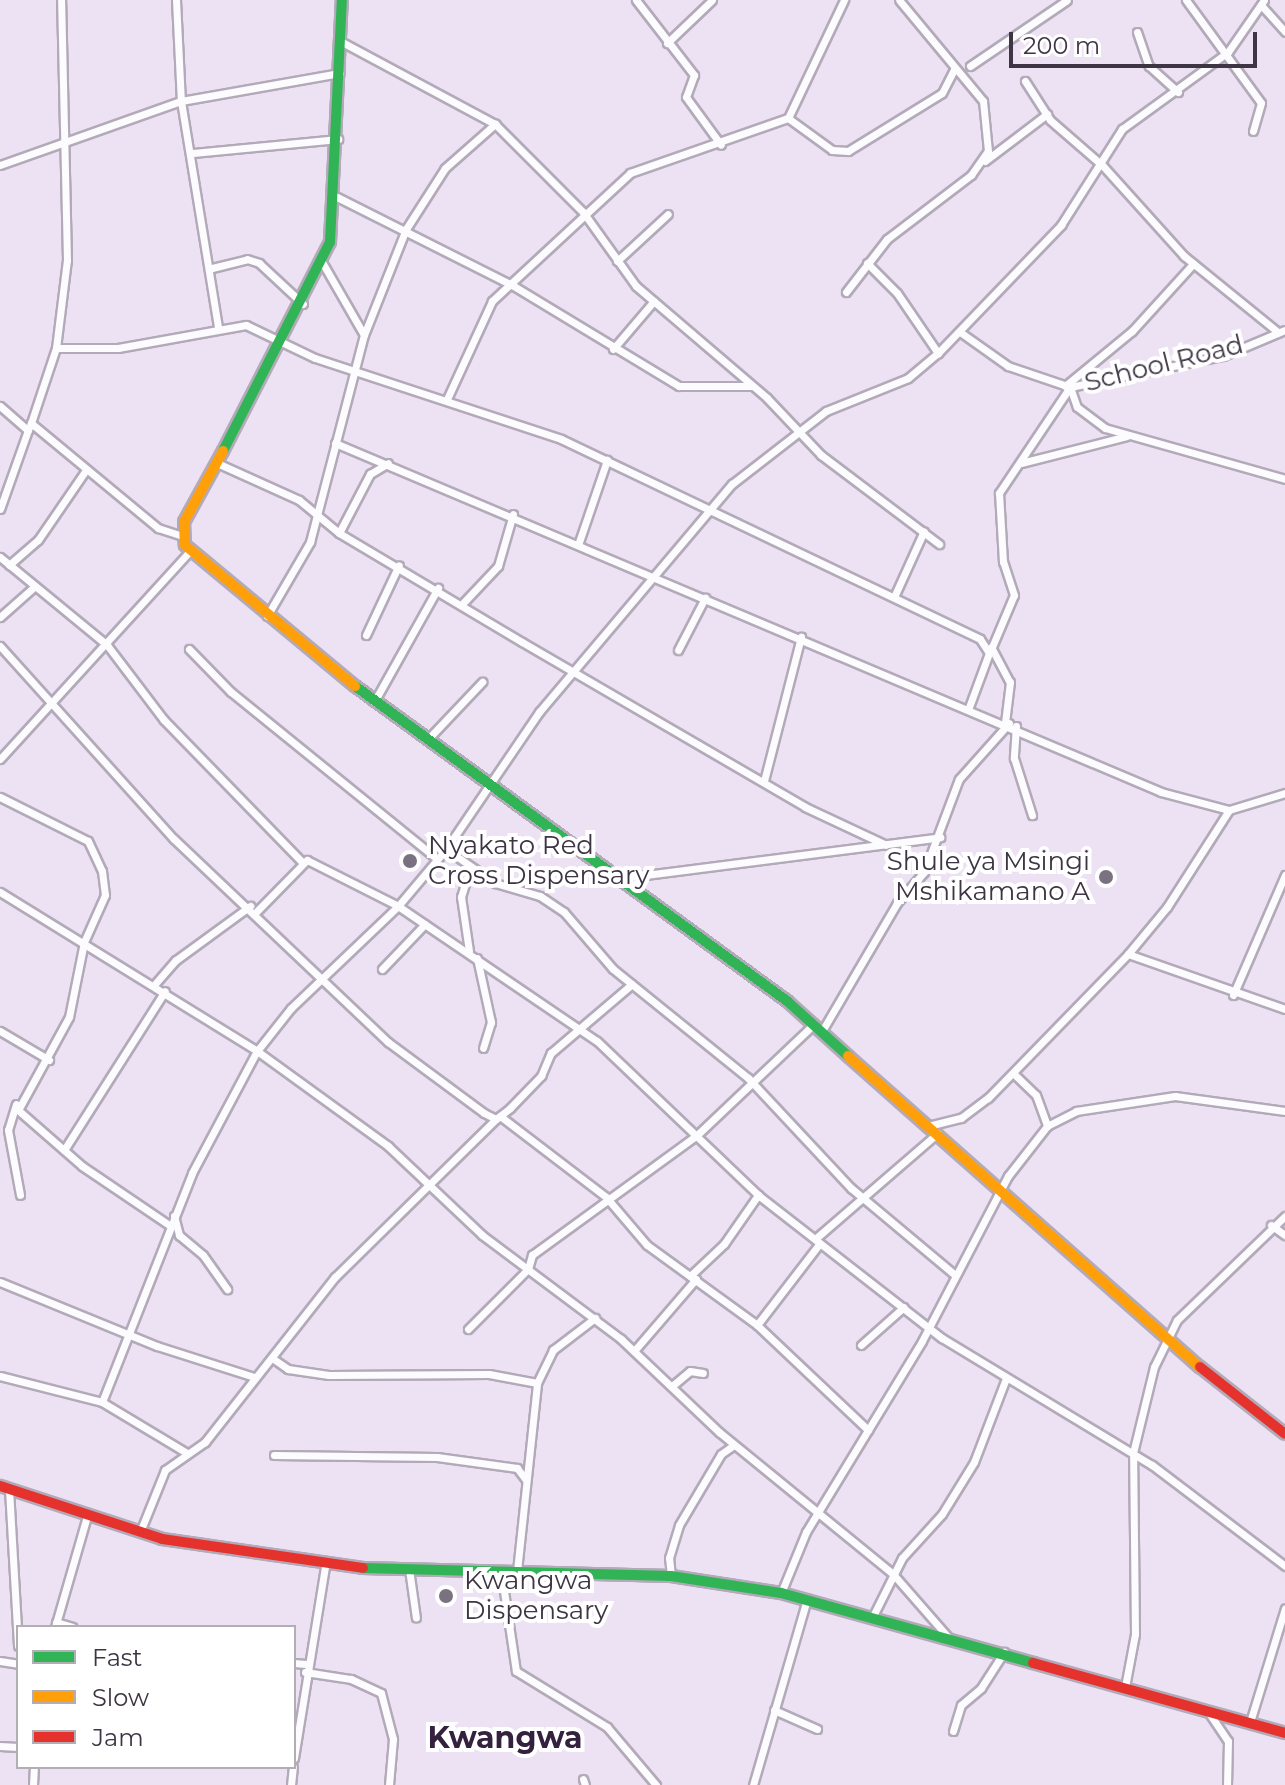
<!DOCTYPE html>
<html>
<head>
<meta charset="utf-8">
<style>
  body { margin:0 }
  #map { position:relative; width:1285px; height:1785px; overflow:hidden; background:#ede2f3; font-family:Montserrat,sans-serif }
  div>[style] { position:absolute }
  [style*='--x'] { left:calc(var(--x)*1px); top:calc(var(--y)*1px); width:calc(var(--w)*1px); rotate:calc(var(--a)*1deg) }
  .roads { filter:drop-shadow(2px 0 #b3aab9) drop-shadow(-2px 0 #b3aab9) drop-shadow(0 2px #b3aab9) drop-shadow(0 -2px #b3aab9) }
  .street>* { height:7px; margin:-3.5px; padding:0 3.5px; transform-origin:3.5px; border-radius:3.5px; background:#fcfbfd }
  .fast>* { height:10px; margin:-5px; padding:0 5px; transform-origin:5px; border-radius:5px; background:#30b455 }
  .slow>* { height:10px; margin:-5px; padding:0 5px; transform-origin:5px; border-radius:5px; background:#ff9f0a }
  .jam>* { height:10px; margin:-5px; padding:0 5px; transform-origin:5px; border-radius:5px; background:#e5322d }
  .dots>* { width:22px; height:22px; translate:-50% -50%; box-sizing:border-box; border:4px solid #fff; border-radius:50% }
  span { translate:-50% -50%; white-space:nowrap; text-align:center; line-height:1.15; -webkit-text-stroke:8px #fff; paint-order:stroke }
  .street-label { font-size:26px; color:#3e3544 }
  .poi-label { font-size:26px; color:#3e3544 }
  .left { translate:0 -50%; text-align:left }
  .right { translate:-100% -50%; text-align:right }
  .quarter-label { font-size:30px; color:#33213e; font-weight:700 }
  .legend { position:absolute; left:16px; top:1625px; width:280px; height:144px; box-sizing:border-box; background:#fff; border:2px solid #b2aeb4; margin:0; padding:10px 14px; list-style:none; font-size:24px; color:#3e3544 }
  .legend li { display:flex; align-items:center; gap:16px; height:40px }
  .legend b { width:40px; border:2px solid #b2aeb4 }
  .scale { position:absolute; left:1009px; top:32px; width:248px; height:36px; box-sizing:border-box; border:4px solid #3e3544; border-top:0; padding-left:10px; font-size:24px; line-height:28px; white-space:nowrap; color:#3e3544; -webkit-text-stroke:6px #fff; paint-order:stroke }
</style>
</head>
<body>
<div id="map">
  <div class="roads">
    <div class="street">
      <i style="--x:176;--y:0;--w:101;--a:87.2"></i>
      <i style="--x:181;--y:101;--w:230;--a:80.7"></i>
      <i style="--x:636;--y:0;--w:95;--a:52.3"></i>
      <i style="--x:694;--y:75;--w:23;--a:110"></i>
      <i style="--x:686;--y:97;--w:59;--a:53.9"></i>
      <i style="--x:1186;--y:0;--w:127;--a:53.9"></i>
      <i style="--x:1261;--y:103;--w:29;--a:106"></i>
      <i style="--x:1261;--y:5;--w:36;--a:48"></i>
      <i style="--x:1137;--y:32;--w:36;--a:71"></i>
      <i style="--x:1149;--y:66;--w:39;--a:42"></i>
      <i style="--x:342;--y:42;--w:174;--a:28.2"></i>
      <i style="--x:495;--y:124;--w:124;--a:45"></i>
      <i style="--x:583;--y:212;--w:91;--a:54.4"></i>
      <i style="--x:636;--y:286;--w:172;--a:40.5"></i>
      <i style="--x:767;--y:398;--w:79;--a:46.5"></i>
      <i style="--x:821;--y:455;--w:148;--a:37"></i>
      <i style="--x:667;--y:43;--w:62;--a:-43.7"></i>
      <i style="--x:970;--y:66;--w:117;--a:-34.2"></i>
      <i style="--x:1025;--y:81;--w:46;--a:57.3"></i>
      <i style="--x:1050;--y:120;--w:70;--a:41"></i>
      <i style="--x:1103;--y:166;--w:121;--a:48"></i>
      <i style="--x:1184;--y:256;--w:121;--a:39"></i>
      <i style="--x:788;--y:118;--w:54;--a:36"></i>
      <i style="--x:832;--y:150;--w:16;--a:4"></i>
      <i style="--x:848;--y:151;--w:110;--a:-31.7"></i>
      <i style="--x:942;--y:93;--w:28;--a:-63"></i>
      <i style="--x:193;--y:153;--w:146;--a:-5.5"></i>
      <i style="--x:985;--y:161;--w:78;--a:-37.2"></i>
      <i style="--x:0;--y:165;--w:192;--a:-19.5"></i>
      <i style="--x:181;--y:101;--w:161;--a:-10"></i>
      <i style="--x:337;--y:197;--w:196;--a:26.7"></i>
      <i style="--x:512;--y:285;--w:195;--a:31.2"></i>
      <i style="--x:679;--y:386;--w:73;--a:0"></i>
      <i style="--x:617;--y:261;--w:69;--a:-42.7"></i>
      <i style="--x:322;--y:262;--w:84;--a:60.1"></i>
      <i style="--x:867;--y:263;--w:42;--a:45"></i>
      <i style="--x:897;--y:293;--w:73;--a:55.7"></i>
      <i style="--x:212;--y:268;--w:36;--a:-14"></i>
      <i style="--x:247;--y:259;--w:13;--a:18"></i>
      <i style="--x:259;--y:263;--w:60;--a:43"></i>
      <i style="--x:846;--y:292;--w:67;--a:-52.3"></i>
      <i style="--x:887;--y:239;--w:106;--a:-37.3"></i>
      <i style="--x:971;--y:175;--w:29;--a:-55"></i>
      <i style="--x:988;--y:151;--w:50;--a:-95.7"></i>
      <i style="--x:983;--y:101;--w:131;--a:-129.7"></i>
      <i style="--x:960;--y:332;--w:59;--a:35.3"></i>
      <i style="--x:1008;--y:366;--w:65;--a:18.7"></i>
      <i style="--x:1070;--y:387;--w:156;--a:-11.5"></i>
      <i style="--x:1223;--y:356;--w:67;--a:-22.8"></i>
      <i style="--x:56;--y:348;--w:62;--a:0"></i>
      <i style="--x:118;--y:348;--w:130;--a:-10.2"></i>
      <i style="--x:246;--y:325;--w:76;--a:25.6"></i>
      <i style="--x:315;--y:358;--w:259;--a:18.2"></i>
      <i style="--x:561;--y:439;--w:464;--a:25.5"></i>
      <i style="--x:980;--y:639;--w:17;--a:57"></i>
      <i style="--x:989;--y:653;--w:58;--a:110.3"></i>
      <i style="--x:613;--y:349;--w:63;--a:-49.5"></i>
      <i style="--x:1065;--y:386;--w:87;--a:-39.4"></i>
      <i style="--x:1132;--y:331;--w:91;--a:-47.7"></i>
      <i style="--x:1070;--y:387;--w:21;--a:71"></i>
      <i style="--x:1077;--y:407;--w:35;--a:37"></i>
      <i style="--x:1105;--y:428;--w:187;--a:15.8"></i>
      <i style="--x:447;--y:399;--w:108;--a:-65.3"></i>
      <i style="--x:492;--y:301;--w:188;--a:-42.8"></i>
      <i style="--x:630;--y:173;--w:167;--a:-19.2"></i>
      <i style="--x:788;--y:118;--w:131;--a:-64.6"></i>
      <i style="--x:0;--y:406;--w:37;--a:41"></i>
      <i style="--x:28;--y:430;--w:8;--a:-67"></i>
      <i style="--x:31;--y:423;--w:165;--a:39.6"></i>
      <i style="--x:158;--y:528;--w:25;--a:18"></i>
      <i style="--x:31;--y:423;--w:79;--a:-71.6"></i>
      <i style="--x:56;--y:348;--w:89;--a:-82.9"></i>
      <i style="--x:67;--y:260;--w:260;--a:-91.3"></i>
      <i style="--x:335;--y:443;--w:897;--a:22.9"></i>
      <i style="--x:1161;--y:792;--w:70;--a:14.8"></i>
      <i style="--x:217;--y:463;--w:90;--a:24.3"></i>
      <i style="--x:299;--y:500;--w:52;--a:39.5"></i>
      <i style="--x:339;--y:533;--w:213;--a:30.8"></i>
      <i style="--x:522;--y:642;--w:328;--a:30.2"></i>
      <i style="--x:805;--y:807;--w:89;--a:25.1"></i>
      <i style="--x:1021;--y:463;--w:109;--a:-14.3"></i>
      <i style="--x:0;--y:509;--w:84;--a:-70.5"></i>
      <i style="--x:339;--y:533;--w:67;--a:-62.3"></i>
      <i style="--x:370;--y:474;--w:21;--a:-31"></i>
      <i style="--x:579;--y:542;--w:87;--a:-71.1"></i>
      <i style="--x:0;--y:557;--w:139;--a:39.4"></i>
      <i style="--x:107;--y:645;--w:94;--a:52.8"></i>
      <i style="--x:164;--y:720;--w:198;--a:45.8"></i>
      <i style="--x:9;--y:565;--w:38;--a:-41"></i>
      <i style="--x:38;--y:540;--w:85;--a:-55.6"></i>
      <i style="--x:894;--y:597;--w:72;--a:-65.6"></i>
      <i style="--x:463;--y:603;--w:51;--a:-46.6"></i>
      <i style="--x:498;--y:566;--w:54;--a:-73.9"></i>
      <i style="--x:267;--y:616;--w:86;--a:-59.8"></i>
      <i style="--x:310;--y:542;--w:214;--a:-75.4"></i>
      <i style="--x:364;--y:335;--w:114;--a:-68.4"></i>
      <i style="--x:406;--y:229;--w:72;--a:-57.4"></i>
      <i style="--x:445;--y:168;--w:67;--a:-41.3"></i>
      <i style="--x:0;--y:617;--w:45;--a:-41.4"></i>
      <i style="--x:366;--y:635;--w:77;--a:-64.8"></i>
      <i style="--x:0;--y:646;--w:260;--a:48"></i>
      <i style="--x:174;--y:839;--w:295;--a:43.5"></i>
      <i style="--x:388;--y:1042;--w:119;--a:36.5"></i>
      <i style="--x:484;--y:1113;--w:13;--a:27"></i>
      <i style="--x:496;--y:1119;--w:18;--a:-38"></i>
      <i style="--x:510;--y:1108;--w:45;--a:-45.9"></i>
      <i style="--x:541;--y:1076;--w:25;--a:-67"></i>
      <i style="--x:551;--y:1053;--w:106;--a:-40.4"></i>
      <i style="--x:991;--y:647;--w:40;--a:62"></i>
      <i style="--x:1010;--y:682;--w:39;--a:97"></i>
      <i style="--x:992;--y:647;--w:56;--a:-67.1"></i>
      <i style="--x:1014;--y:595;--w:35;--a:-108"></i>
      <i style="--x:1003;--y:562;--w:69;--a:-93.3"></i>
      <i style="--x:999;--y:493;--w:128;--a:-56.2"></i>
      <i style="--x:189;--y:649;--w:60;--a:45.7"></i>
      <i style="--x:231;--y:692;--w:265;--a:39"></i>
      <i style="--x:678;--y:650;--w:59;--a:-62.6"></i>
      <i style="--x:374;--y:702;--w:131;--a:-60.7"></i>
      <i style="--x:1016;--y:726;--w:32;--a:94"></i>
      <i style="--x:1014;--y:758;--w:60;--a:72.5"></i>
      <i style="--x:428;--y:739;--w:79;--a:-46.5"></i>
      <i style="--x:0;--y:759;--w:282;--a:-47.6"></i>
      <i style="--x:764;--y:781;--w:149;--a:-75.6"></i>
      <i style="--x:0;--y:797;--w:98;--a:26.6"></i>
      <i style="--x:88;--y:841;--w:33;--a:65"></i>
      <i style="--x:102;--y:871;--w:24;--a:83"></i>
      <i style="--x:105;--y:895;--w:51;--a:114.1"></i>
      <i style="--x:84;--y:942;--w:76;--a:101.3"></i>
      <i style="--x:69;--y:1017;--w:106;--a:118.7"></i>
      <i style="--x:18;--y:1110;--w:85;--a:41.2"></i>
      <i style="--x:82;--y:1166;--w:105;--a:34.1"></i>
      <i style="--x:446;--y:849;--w:60;--a:34.8"></i>
      <i style="--x:495;--y:883;--w:47;--a:16.1"></i>
      <i style="--x:540;--y:896;--w:29;--a:34"></i>
      <i style="--x:564;--y:912;--w:75;--a:49.3"></i>
      <i style="--x:613;--y:969;--w:174;--a:38.9"></i>
      <i style="--x:748;--y:1078;--w:151;--a:46.9"></i>
      <i style="--x:851;--y:1188;--w:136;--a:39.9"></i>
      <i style="--x:622;--y:878;--w:321;--a:-7.3"></i>
      <i style="--x:0;--y:892;--w:302;--a:31.7"></i>
      <i style="--x:257;--y:1051;--w:162;--a:35.9"></i>
      <i style="--x:388;--y:1146;--w:129;--a:43.4"></i>
      <i style="--x:482;--y:1235;--w:174;--a:36.8"></i>
      <i style="--x:621;--y:1339;--w:135;--a:43.5"></i>
      <i style="--x:719;--y:1432;--w:225;--a:39.2"></i>
      <i style="--x:893;--y:1574;--w:84;--a:48.9"></i>
      <i style="--x:256;--y:912;--w:73;--a:-45.6"></i>
      <i style="--x:307;--y:860;--w:102;--a:26.8"></i>
      <i style="--x:398;--y:906;--w:240;--a:34.2"></i>
      <i style="--x:597;--y:1041;--w:223;--a:43.7"></i>
      <i style="--x:758;--y:1195;--w:233;--a:37.9"></i>
      <i style="--x:942;--y:1338;--w:245;--a:31.2"></i>
      <i style="--x:1152;--y:1465;--w:167;--a:37.2"></i>
      <i style="--x:469;--y:951;--w:55;--a:-98.4"></i>
      <i style="--x:461;--y:897;--w:31;--a:-73"></i>
      <i style="--x:1128;--y:954;--w:166;--a:19.3"></i>
      <i style="--x:477;--y:958;--w:66;--a:77.7"></i>
      <i style="--x:491;--y:1022;--w:27;--a:107"></i>
      <i style="--x:382;--y:969;--w:62;--a:-46.3"></i>
      <i style="--x:154;--y:985;--w:33;--a:-49"></i>
      <i style="--x:176;--y:960;--w:92;--a:-36.1"></i>
      <i style="--x:1233;--y:995;--w:131;--a:-66.6"></i>
      <i style="--x:0;--y:1031;--w:57;--a:30.6"></i>
      <i style="--x:822;--y:1031;--w:148;--a:-59.6"></i>
      <i style="--x:897;--y:903;--w:41;--a:-48.9"></i>
      <i style="--x:924;--y:872;--w:99;--a:-69.4"></i>
      <i style="--x:959;--y:779;--w:75;--a:-48.2"></i>
      <i style="--x:1014;--y:1074;--w:30;--a:44"></i>
      <i style="--x:1036;--y:1095;--w:33;--a:70"></i>
      <i style="--x:16;--y:1104;--w:27;--a:107"></i>
      <i style="--x:8;--y:1130;--w:66;--a:79.5"></i>
      <i style="--x:500;--y:1116;--w:133;--a:37.4"></i>
      <i style="--x:606;--y:1197;--w:63;--a:49.5"></i>
      <i style="--x:647;--y:1245;--w:136;--a:36"></i>
      <i style="--x:757;--y:1325;--w:153;--a:43.4"></i>
      <i style="--x:932;--y:1125;--w:30;--a:-14"></i>
      <i style="--x:961;--y:1118;--w:34;--a:-37"></i>
      <i style="--x:988;--y:1098;--w:201;--a:-45.8"></i>
      <i style="--x:1128;--y:954;--w:61;--a:-50.3"></i>
      <i style="--x:1167;--y:907;--w:115;--a:-57.4"></i>
      <i style="--x:1229;--y:810;--w:59;--a:-16.9"></i>
      <i style="--x:64;--y:1150;--w:188;--a:-57.6"></i>
      <i style="--x:174;--y:1216;--w:20;--a:75"></i>
      <i style="--x:179;--y:1235;--w:31;--a:40"></i>
      <i style="--x:203;--y:1255;--w:42;--a:54.8"></i>
      <i style="--x:1271;--y:1225;--w:17;--a:36"></i>
      <i style="--x:815;--y:1239;--w:162;--a:-40.8"></i>
      <i style="--x:690;--y:1276;--w:47;--a:-43.3"></i>
      <i style="--x:724;--y:1244;--w:60;--a:-55.2"></i>
      <i style="--x:0;--y:1282;--w:170;--a:22.2"></i>
      <i style="--x:157;--y:1346;--w:102;--a:17.7"></i>
      <i style="--x:757;--y:1325;--w:103;--a:-52.5"></i>
      <i style="--x:468;--y:1329;--w:85;--a:-45"></i>
      <i style="--x:528;--y:1269;--w:15;--a:-74"></i>
      <i style="--x:532;--y:1255;--w:203;--a:-36"></i>
      <i style="--x:696;--y:1136;--w:163;--a:-43.5"></i>
      <i style="--x:861;--y:1345;--w:57;--a:-41.5"></i>
      <i style="--x:634;--y:1351;--w:95;--a:-49.3"></i>
      <i style="--x:275;--y:1360;--w:16;--a:35"></i>
      <i style="--x:288;--y:1369;--w:41;--a:8.3"></i>
      <i style="--x:329;--y:1375;--w:160;--a:-0.4"></i>
      <i style="--x:489;--y:1374;--w:49;--a:10.6"></i>
      <i style="--x:0;--y:1376;--w:105;--a:14.3"></i>
      <i style="--x:102;--y:1402;--w:99;--a:31"></i>
      <i style="--x:672;--y:1386;--w:23;--a:-40"></i>
      <i style="--x:690;--y:1371;--w:13;--a:9"></i>
      <i style="--x:102;--y:1402;--w:246;--a:-68.5"></i>
      <i style="--x:192;--y:1173;--w:138;--a:-62"></i>
      <i style="--x:257;--y:1051;--w:55;--a:-51.7"></i>
      <i style="--x:291;--y:1008;--w:148;--a:-43.6"></i>
      <i style="--x:398;--y:906;--w:75;--a:-49.9"></i>
      <i style="--x:446;--y:849;--w:166;--a:-55.8"></i>
      <i style="--x:539;--y:712;--w:299;--a:-49.8"></i>
      <i style="--x:732;--y:484;--w:119;--a:-37.8"></i>
      <i style="--x:826;--y:411;--w:88;--a:-21.9"></i>
      <i style="--x:908;--y:378;--w:39;--a:-40"></i>
      <i style="--x:938;--y:353;--w:178;--a:-46.1"></i>
      <i style="--x:1061;--y:225;--w:114;--a:-57.6"></i>
      <i style="--x:1122;--y:129;--w:131;--a:-36"></i>
      <i style="--x:1228;--y:52;--w:63;--a:-55.3"></i>
      <i style="--x:274;--y:1455;--w:163;--a:0.7"></i>
      <i style="--x:437;--y:1457;--w:81;--a:7.8"></i>
      <i style="--x:517;--y:1468;--w:15;--a:53"></i>
      <i style="--x:9;--y:1489;--w:157;--a:86.7"></i>
      <i style="--x:140;--y:1532;--w:67;--a:-68"></i>
      <i style="--x:165;--y:1470;--w:49;--a:-35"></i>
      <i style="--x:205;--y:1442;--w:210;--a:-51.8"></i>
      <i style="--x:335;--y:1277;--w:226;--a:-44.5"></i>
      <i style="--x:409;--y:1569;--w:49;--a:81.9"></i>
      <i style="--x:501;--y:1571;--w:101;--a:81.5"></i>
      <i style="--x:516;--y:1671;--w:107;--a:31.6"></i>
      <i style="--x:607;--y:1727;--w:76;--a:49.8"></i>
      <i style="--x:517;--y:1571;--w:189;--a:-83.9"></i>
      <i style="--x:537;--y:1383;--w:37;--a:-64"></i>
      <i style="--x:553;--y:1350;--w:53;--a:-37.3"></i>
      <i style="--x:671;--y:1576;--w:18;--a:-96"></i>
      <i style="--x:669;--y:1558;--w:34;--a:-73"></i>
      <i style="--x:679;--y:1525;--w:82;--a:-59.4"></i>
      <i style="--x:721;--y:1454;--w:16;--a:-35"></i>
      <i style="--x:781;--y:1593;--w:66;--a:-67.7"></i>
      <i style="--x:806;--y:1532;--w:223;--a:-58.7"></i>
      <i style="--x:922;--y:1341;--w:186;--a:-62.5"></i>
      <i style="--x:1008;--y:1176;--w:63;--a:-52"></i>
      <i style="--x:1047;--y:1126;--w:33;--a:-27"></i>
      <i style="--x:1076;--y:1111;--w:100;--a:-8.6"></i>
      <i style="--x:1175;--y:1096;--w:111;--a:7.8"></i>
      <i style="--x:873;--y:1616;--w:65;--a:-63.4"></i>
      <i style="--x:902;--y:1558;--w:59;--a:-47.7"></i>
      <i style="--x:942;--y:1514;--w:61;--a:-58.4"></i>
      <i style="--x:974;--y:1462;--w:90;--a:-69.1"></i>
      <i style="--x:56;--y:1622;--w:17;--a:17"></i>
      <i style="--x:55;--y:1627;--w:116;--a:-73.9"></i>
      <i style="--x:0;--y:1661;--w:18;--a:9"></i>
      <i style="--x:294;--y:1663;--w:12;--a:5"></i>
      <i style="--x:305;--y:1672;--w:47;--a:8.7"></i>
      <i style="--x:351;--y:1679;--w:33;--a:25"></i>
      <i style="--x:381;--y:1693;--w:48;--a:75.4"></i>
      <i style="--x:393;--y:1739;--w:46;--a:95"></i>
      <i style="--x:1125;--y:1687;--w:54;--a:-79.3"></i>
      <i style="--x:1135;--y:1634;--w:181;--a:-90.6"></i>
      <i style="--x:1133;--y:1453;--w:89;--a:-76.3"></i>
      <i style="--x:1154;--y:1367;--w:52;--a:-63.9"></i>
      <i style="--x:1177;--y:1320;--w:150;--a:-43.9"></i>
      <i style="--x:774;--y:1710;--w:47;--a:23.8"></i>
      <i style="--x:1207;--y:1710;--w:37;--a:56"></i>
      <i style="--x:1228;--y:1741;--w:44;--a:91.3"></i>
      <i style="--x:1250;--y:1722;--w:119;--a:-72.9"></i>
      <i style="--x:953;--y:1731;--w:27;--a:-73"></i>
      <i style="--x:961;--y:1705;--w:26;--a:-40"></i>
      <i style="--x:981;--y:1688;--w:43;--a:-57.4"></i>
      <i style="--x:0;--y:1746;--w:18;--a:3"></i>
      <i style="--x:294;--y:1758;--w:193;--a:-80.8"></i>
      <i style="--x:583;--y:1779;--w:6;--a:72"></i>
      <i style="--x:33;--y:1785;--w:18;--a:-87"></i>
      <i style="--x:291;--y:1785;--w:18;--a:-84"></i>
      <i style="--x:753;--y:1785;--w:194;--a:-73.8"></i>
    </div>
    <div class="fast">
      <i style="--x:223;--y:451;--w:235;--a:-62.9"></i>
      <i style="--x:330;--y:242;--w:242;--a:-87.2"></i>
      <i style="--x:355;--y:686;--w:535;--a:36.1"></i>
      <i style="--x:787;--y:1001;--w:82;--a:42"></i>
      <i style="--x:363;--y:1568;--w:308;--a:1.5"></i>
      <i style="--x:671;--y:1576;--w:111;--a:8.8"></i>
      <i style="--x:781;--y:1593;--w:262;--a:15.5"></i>
    </div>
    <div class="slow">
      <i style="--x:223;--y:451;--w:81;--a:118.8"></i>
      <i style="--x:184;--y:522;--w:23;--a:88"></i>
      <i style="--x:185;--y:545;--w:221;--a:39.7"></i>
      <i style="--x:848;--y:1056;--w:470;--a:41.5"></i>
    </div>
    <div class="jam">
      <i style="--x:1200;--y:1367;--w:108;--a:38.2"></i>
      <i style="--x:0;--y:1486;--w:170;--a:18.1"></i>
      <i style="--x:162;--y:1539;--w:203;--a:8.2"></i>
      <i style="--x:1033;--y:1663;--w:262;--a:15.5"></i>
    </div>
  </div>
  <div class="dots">
    <i style="left:410px;top:861px;background:#7b7281"></i>
    <i style="left:1106px;top:877px;background:#7b7281"></i>
    <i style="left:446px;top:1596px;background:#7b7281"></i>
  </div>
  <div class="street-label">
    <span style="left:1164px;top:364px;rotate:-14deg">School Road</span>
  </div>
  <div class="poi-label">
    <span class="left" style="left:428px;top:861px">Nyakato Red<br>Cross Dispensary</span>
    <span class="right" style="left:1090px;top:877px">Shule ya Msingi<br>Mshikamano A</span>
    <span class="left" style="left:464px;top:1596px">Kwangwa<br>Dispensary</span>
  </div>
  <div class="quarter-label">
    <span style="left:505px;top:1738px">Kwangwa</span>
  </div>
  <ul class="legend">
  <li><b style="height:10px;background:#30b455"></b>Fast</li>
  <li><b style="height:10px;background:#ff9f0a"></b>Slow</li>
  <li><b style="height:10px;background:#e5322d"></b>Jam</li>
  </ul>
  <div class="scale">200 m</div>
</div>
</body>
</html>
